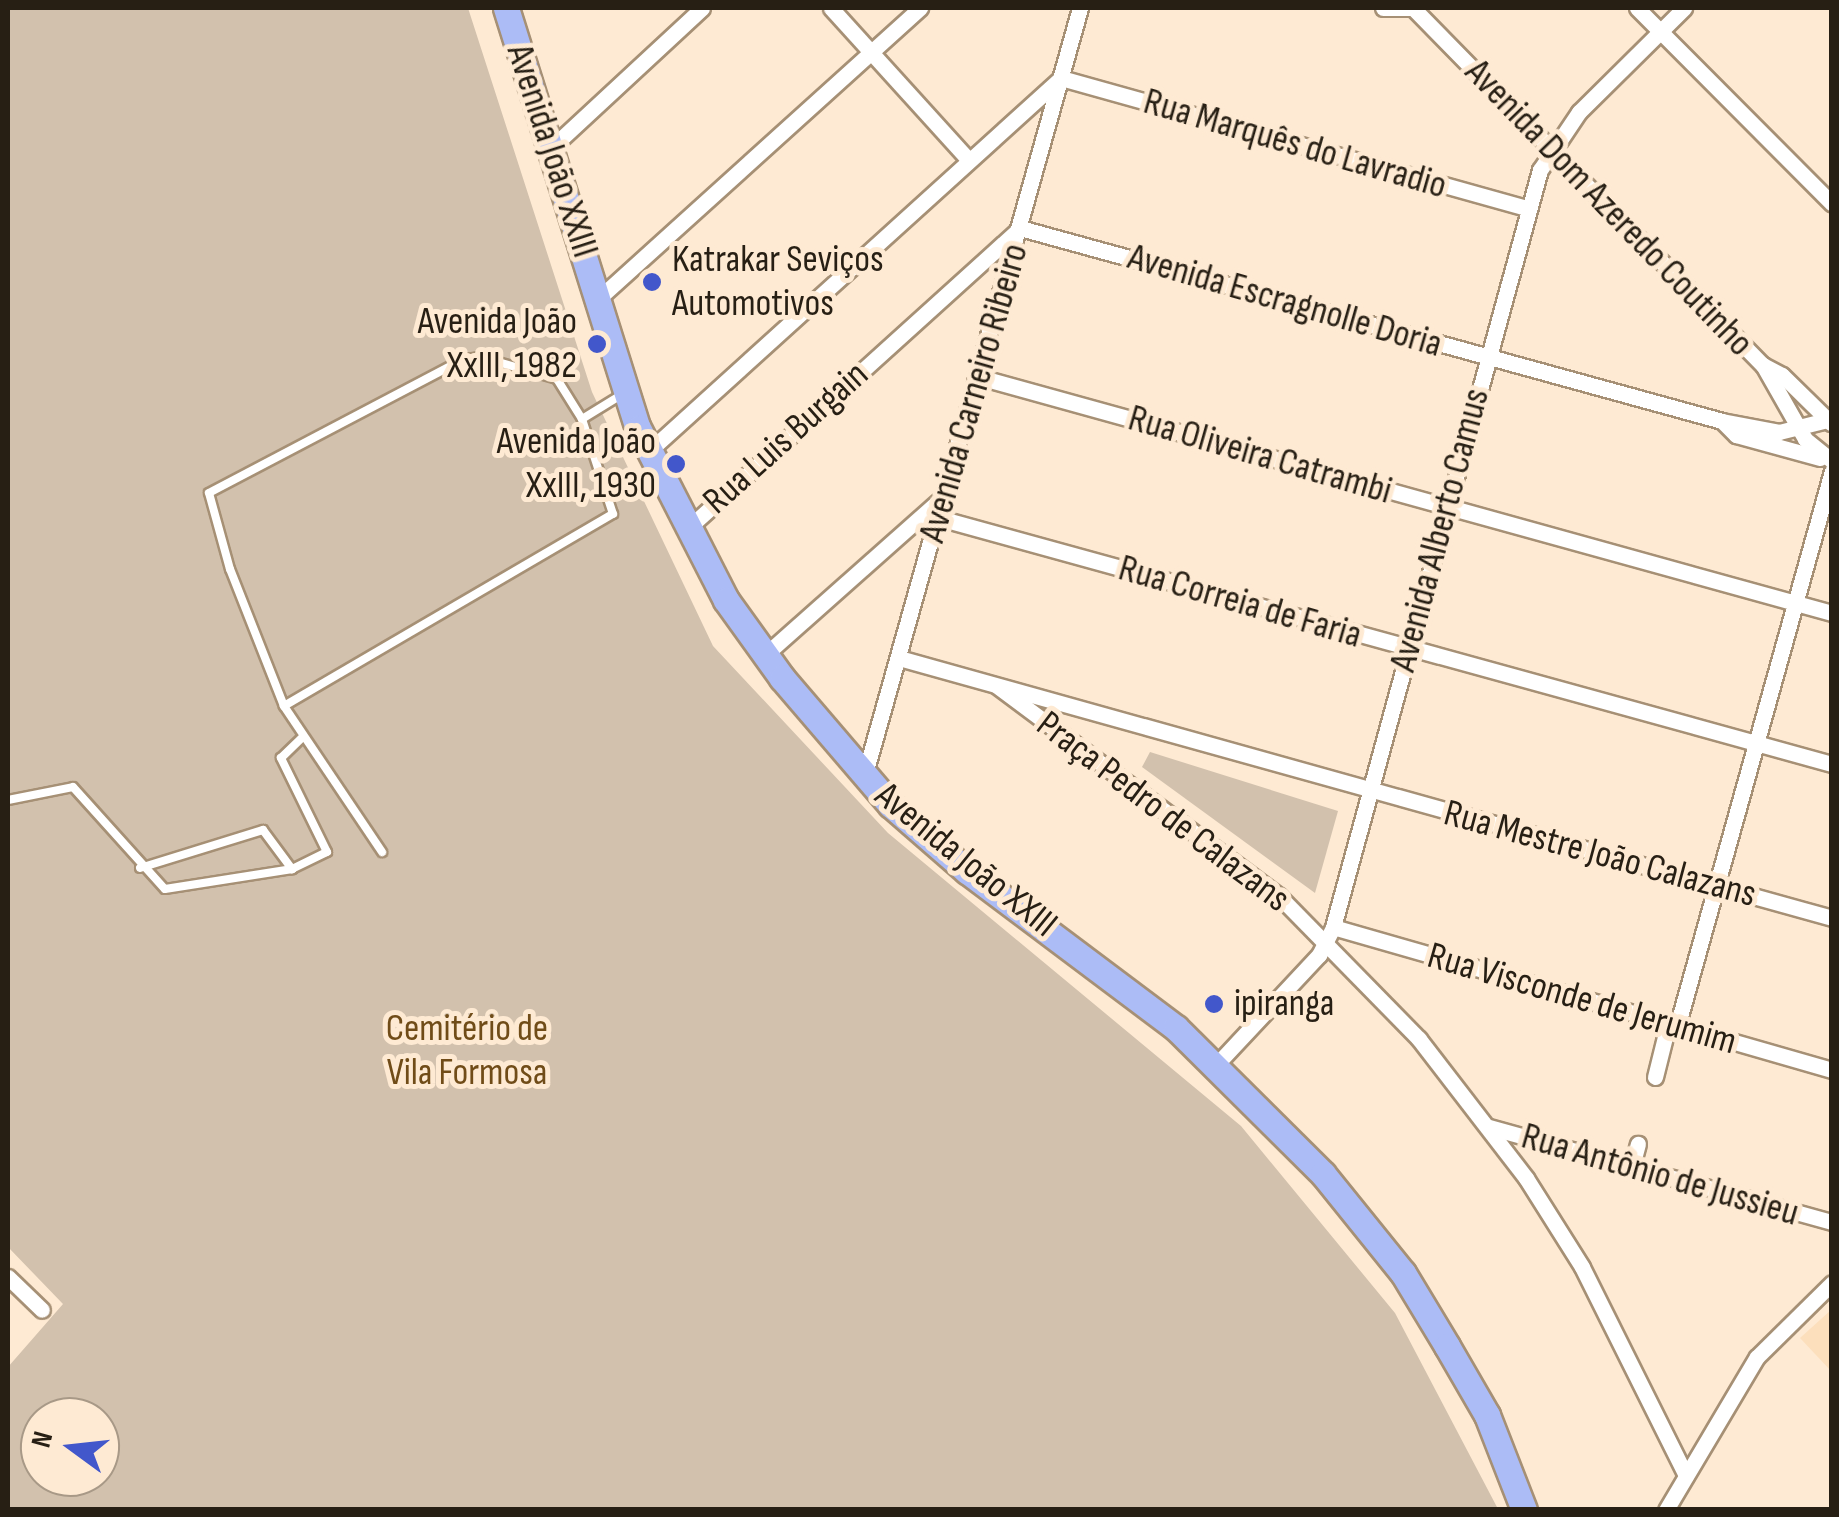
<!DOCTYPE html>
<html>
<head>
<meta charset="utf-8">
<style>
  body { margin:0 }
  #map { position:relative; width:1839px; height:1517px; overflow:hidden; background:#feead3; font-family:"Sofia Sans Condensed",sans-serif }
  div>[style] { position:absolute }
  [style*='--x'] { left:calc(var(--x)*1px); top:calc(var(--y)*1px); width:calc(var(--w)*1px); rotate:calc(var(--a)*1deg) }
  .built>* { inset:0; background:#fcdfbc }
  .green>* { inset:0; background:#d2c1ad }
  .roads { filter:drop-shadow(2px 0 #a69075) drop-shadow(-2px 0 #a69075) drop-shadow(0 2px #a69075) drop-shadow(0 -2px #a69075) }
  .lane>* { height:8px; margin:-4px; padding:0 4px; transform-origin:4px; border-radius:4px; background:#fff }
  .street>* { height:15px; margin:-7.5px; padding:0 7.5px; transform-origin:7.5px; border-radius:7.5px; background:#fff }
  .primary>* { height:25px; margin:-12.5px; padding:0 12.5px; transform-origin:12.5px; border-radius:12.5px; background:#acbcf6 }
  .dots>* { width:28px; height:28px; translate:-50% -50%; box-sizing:border-box; border:5px solid #feead3; border-radius:50% }
  span { translate:-50% -50%; white-space:nowrap; text-align:center; line-height:1.15; -webkit-text-stroke:10px #feead3; paint-order:stroke }
  .street-label { font-size:38px; color:#271f14 }
  .poi-label { font-size:38px; color:#271f14 }
  .left { translate:0 -50%; text-align:left }
  .right { translate:-100% -50%; text-align:right }
  .park-label { font-size:38px; color:#704c18 }
  .frame { position:absolute; inset:0; border:10px solid #271f14; pointer-events:none }
  .north { position:absolute; left:20px; top:1397px; width:100px; height:100px; box-sizing:border-box; background:#feead3; border:2px solid #a89987; border-radius:50%; rotate:285deg; font-size:28px; font-weight:700; line-height:40px; text-align:center; color:#271f14 }
  .north::after { content:''; display:block; margin:auto; width:35px; height:45px; background:#4257cb; clip-path:polygon(50% 0,100% 100%,50% 72%,0 100%) }
</style>
</head>
<body>
<div id="map">
  <div class="built">
    <i style="clip-path:polygon(1831px 1310px,1831px 1371px,1800px 1338px)"></i>
  </div>
  <div class="green">
    <i style="clip-path:polygon(evenodd,8px 8px,468px 8px,592px 392px,713px 646px,888px 833px,1241px 1126px,1395px 1313px,1498px 1509px,8px 1509px,8px 1367px,63px 1304px,8px 1247px,8px 8px,40px 1417px,100px 1417px,100px 1477px,40px 1477px,40px 1417px)"></i>
    <i style="clip-path:polygon(1150px 752px,1338px 811px,1315px 893px,1142px 767px)"></i>
  </div>
  <div class="roads">
    <div class="lane">
      <i style="--x:582;--y:419;--w:46;--a:-31.6"></i>
      <i style="--x:284;--y:706;--w:381;--a:-30.3"></i>
      <i style="--x:613;--y:514;--w:100;--a:-108.1"></i>
      <i style="--x:582;--y:419;--w:47;--a:-122"></i>
      <i style="--x:557;--y:379;--w:79;--a:-163.9"></i>
      <i style="--x:481;--y:357;--w:17;--a:173"></i>
      <i style="--x:464;--y:359;--w:288;--a:152.3"></i>
      <i style="--x:209;--y:493;--w:79;--a:74.6"></i>
      <i style="--x:230;--y:569;--w:147;--a:68.5"></i>
      <i style="--x:284;--y:706;--w:176;--a:56.1"></i>
      <i style="--x:8;--y:800;--w:66;--a:-11.3"></i>
      <i style="--x:73;--y:787;--w:137;--a:48"></i>
      <i style="--x:165;--y:889;--w:129;--a:-8.9"></i>
      <i style="--x:292;--y:869;--w:39;--a:-26"></i>
      <i style="--x:327;--y:852;--w:105;--a:-116.1"></i>
      <i style="--x:281;--y:758;--w:30;--a:-44"></i>
      <i style="--x:140;--y:868;--w:129;--a:-17.2"></i>
      <i style="--x:263;--y:830;--w:49;--a:53.4"></i>
    </div>
    <div class="street">
      <i style="--x:831;--y:8;--w:205;--a:47.8"></i>
      <i style="--x:1383;--y:8;--w:30;--a:0"></i>
      <i style="--x:1413;--y:8;--w:500;--a:45.6"></i>
      <i style="--x:1763;--y:365;--w:21;--a:28"></i>
      <i style="--x:1782;--y:375;--w:69;--a:44.4"></i>
      <i style="--x:1637;--y:8;--w:276;--a:45.1"></i>
      <i style="--x:550;--y:149;--w:207;--a:-42.8"></i>
      <i style="--x:599;--y:298;--w:433;--a:-42.1"></i>
      <i style="--x:1763;--y:365;--w:85;--a:60.4"></i>
      <i style="--x:1805;--y:439;--w:35;--a:39"></i>
      <i style="--x:979;--y:377;--w:885;--a:15.47"></i>
      <i style="--x:1722;--y:421;--w:20;--a:45"></i>
      <i style="--x:1736;--y:435;--w:87;--a:15.3"></i>
      <i style="--x:649;--y:451;--w:556;--a:-42.16"></i>
      <i style="--x:1061;--y:78;--w:486;--a:15.6"></i>
      <i style="--x:939;--y:518;--w:926;--a:15.4"></i>
      <i style="--x:686;--y:530;--w:450;--a:-42.1"></i>
      <i style="--x:1020;--y:228;--w:728;--a:15.37"></i>
      <i style="--x:1722;--y:421;--w:58;--a:10.9"></i>
      <i style="--x:1779;--y:432;--w:49;--a:-14"></i>
      <i style="--x:765;--y:655;--w:238;--a:-41.6"></i>
      <i style="--x:899;--y:658;--w:969;--a:15.57"></i>
      <i style="--x:997;--y:686;--w:352;--a:36.7"></i>
      <i style="--x:1279;--y:896;--w:200;--a:45.6"></i>
      <i style="--x:1419;--y:1039;--w:175;--a:52.4"></i>
      <i style="--x:1526;--y:1178;--w:105;--a:57.8"></i>
      <i style="--x:1582;--y:1267;--w:233;--a:63.5"></i>
      <i style="--x:864;--y:777;--w:799;--a:-74.31"></i>
      <i style="--x:1333;--y:927;--w:519;--a:15.99"></i>
      <i style="--x:1677;--y:1027;--w:577;--a:-74.42"></i>
      <i style="--x:1216;--y:1065;--w:151;--a:-46.9"></i>
      <i style="--x:1319;--y:955;--w:31;--a:-63"></i>
      <i style="--x:1333;--y:927;--w:785;--a:-74.71"></i>
      <i style="--x:1540;--y:170;--w:70;--a:-56.1"></i>
      <i style="--x:1579;--y:112;--w:148;--a:-44.7"></i>
      <i style="--x:1655;--y:1077;--w:54;--a:-76"></i>
      <i style="--x:1489;--y:1127;--w:356;--a:15.5"></i>
      <i style="--x:1632;--y:1166;--w:23;--a:-75"></i>
      <i style="--x:8;--y:1277;--w:47;--a:44.1"></i>
      <i style="--x:1666;--y:1510;--w:178;--a:-59.3"></i>
      <i style="--x:1757;--y:1357;--w:105;--a:-44.6"></i>
    </div>
    <div class="primary">
      <i style="--x:506;--y:8;--w:440;--a:72.6"></i>
      <i style="--x:638;--y:428;--w:193;--a:62.9"></i>
      <i style="--x:726;--y:600;--w:96;--a:54.3"></i>
      <i style="--x:782;--y:678;--w:167;--a:49.4"></i>
      <i style="--x:891;--y:805;--w:101;--a:41"></i>
      <i style="--x:967;--y:871;--w:261;--a:36.9"></i>
      <i style="--x:1176;--y:1028;--w:207;--a:44.8"></i>
      <i style="--x:1323;--y:1174;--w:127;--a:51.1"></i>
      <i style="--x:1403;--y:1273;--w:85;--a:58.9"></i>
      <i style="--x:1447;--y:1346;--w:80;--a:59.9"></i>
      <i style="--x:1487;--y:1415;--w:102;--a:68.7"></i>
    </div>
  </div>
  <div class="dots">
    <i style="left:652px;top:282px;background:#4257cb"></i>
    <i style="left:597px;top:344px;background:#4257cb"></i>
    <i style="left:676px;top:464px;background:#4257cb"></i>
    <i style="left:1214px;top:1004px;background:#4257cb"></i>
  </div>
  <div class="street-label">
    <span style="left:1295px;top:144px;rotate:16deg">Rua Marquês do Lavradio</span>
    <span style="left:552px;top:151px;rotate:72deg">Avenida João XXIII</span>
    <span style="left:1609px;top:208px;rotate:46deg">Avenida Dom Azeredo Coutinho</span>
    <span style="left:1285px;top:301px;rotate:16deg">Avenida Escragnolle Doria</span>
    <span style="left:974px;top:393px;rotate:-74deg">Avenida Carneiro Ribeiro</span>
    <span style="left:786px;top:438px;rotate:-42deg">Rua Luis Burgain</span>
    <span style="left:1260px;top:455px;rotate:16deg">Rua Oliveira Catrambi</span>
    <span style="left:1440px;top:530px;rotate:-75deg">Avenida Alberto Camus</span>
    <span style="left:1240px;top:602px;rotate:16deg">Rua Correia de Faria</span>
    <span style="left:1163px;top:812px;rotate:37deg">Praça Pedro de Calazans</span>
    <span style="left:1600px;top:854px;rotate:15deg">Rua Mestre João Calazans</span>
    <span style="left:966px;top:860px;rotate:39deg">Avenida João XXIII</span>
    <span style="left:1582px;top:999px;rotate:16deg">Rua Visconde de Jerumim</span>
    <span style="left:1660px;top:1175px;rotate:16deg">Rua Antônio de Jussieu</span>
  </div>
  <div class="poi-label">
    <span class="left" style="left:672px;top:282px">Katrakar Seviços<br>Automotivos</span>
    <span class="right" style="left:577px;top:344px">Avenida João<br>XxIII, 1982</span>
    <span class="right" style="left:656px;top:464px">Avenida João<br>XxIII, 1930</span>
    <span class="left" style="left:1234px;top:1004px">ipiranga</span>
  </div>
  <div class="park-label">
    <span style="left:467px;top:1051px">Cemitério de<br>Vila Formosa</span>
  </div>
  <div class="frame"></div>
  <div class="north">N</div>
</div>
</body>
</html>
